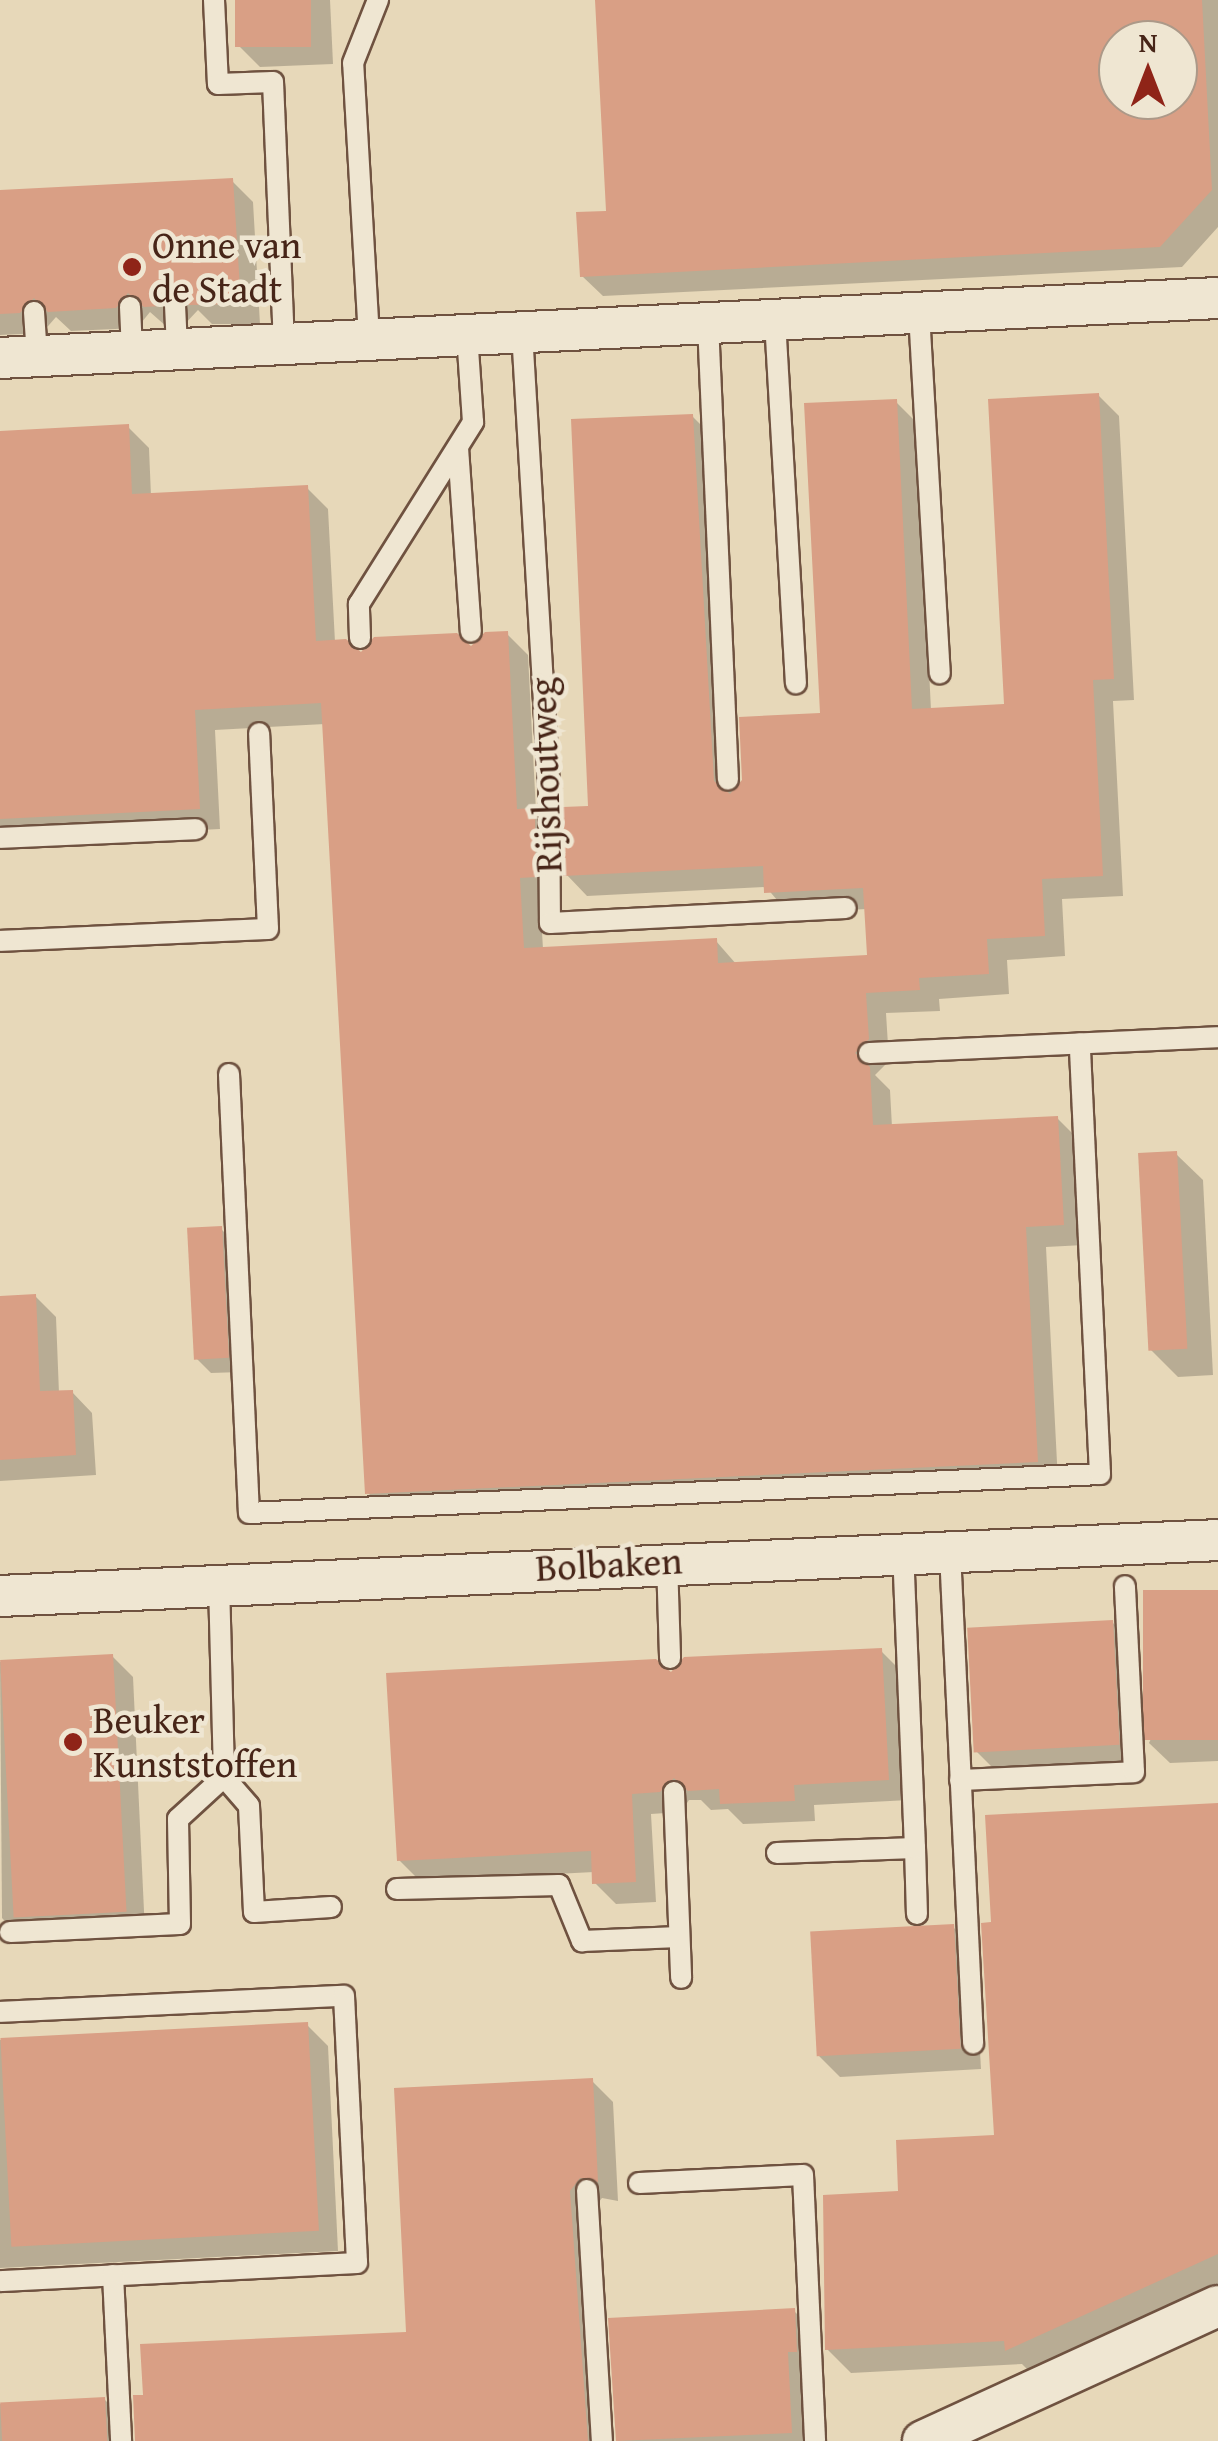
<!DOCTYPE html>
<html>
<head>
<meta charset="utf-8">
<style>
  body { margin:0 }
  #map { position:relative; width:1218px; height:2441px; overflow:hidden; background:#e7d8b9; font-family:"Gentium Book Plus",serif }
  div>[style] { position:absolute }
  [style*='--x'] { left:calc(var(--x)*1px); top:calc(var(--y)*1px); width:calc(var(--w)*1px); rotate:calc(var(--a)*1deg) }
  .shadow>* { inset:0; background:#0003 }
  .building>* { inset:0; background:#d99f85; transform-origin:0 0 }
  .roads { filter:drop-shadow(2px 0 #6f5240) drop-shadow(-2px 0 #6f5240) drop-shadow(0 2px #6f5240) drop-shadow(0 -2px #6f5240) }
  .lane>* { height:20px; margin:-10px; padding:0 10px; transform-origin:10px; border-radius:10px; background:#efe6d2 }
  .street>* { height:40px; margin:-20px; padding:0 20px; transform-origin:20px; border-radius:20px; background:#efe6d2 }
  .dots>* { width:28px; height:28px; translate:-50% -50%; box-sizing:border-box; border:5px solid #efe6d2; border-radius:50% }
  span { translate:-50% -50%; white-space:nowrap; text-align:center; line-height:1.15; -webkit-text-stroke:9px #efe6d2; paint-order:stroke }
  .poi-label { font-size:38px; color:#472518 }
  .left { translate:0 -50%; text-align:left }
  .street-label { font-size:38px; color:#472518 }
  .north { position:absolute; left:1098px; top:20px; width:100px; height:100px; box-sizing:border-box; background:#efe6d2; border:2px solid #ac9988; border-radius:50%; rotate:0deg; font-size:28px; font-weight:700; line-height:40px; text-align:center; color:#472518 }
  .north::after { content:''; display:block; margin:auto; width:35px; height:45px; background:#8f2418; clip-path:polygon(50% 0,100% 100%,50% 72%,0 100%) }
</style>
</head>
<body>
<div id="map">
  <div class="shadow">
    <i style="clip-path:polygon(237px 0,330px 0,333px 64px,260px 67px,239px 46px)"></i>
    <i style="clip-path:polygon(evenodd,597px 0,1218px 0,1218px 227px,1182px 267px,603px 296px,582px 276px,608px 213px,597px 0,1118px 40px,1178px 40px,1178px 100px,1118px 100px,1118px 40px)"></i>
    <i style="clip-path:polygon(232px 181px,253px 202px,260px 324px,212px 324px,198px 310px,183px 326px,167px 327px,150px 312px,137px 328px,71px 331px,56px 317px,42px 333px,0 335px,0 192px)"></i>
    <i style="clip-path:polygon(1098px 395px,1119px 416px,1134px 700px,1113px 701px,1123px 896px,1062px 899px,1065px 956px,1007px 960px,1009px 994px,939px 999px,940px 1011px,886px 1013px,889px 1061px,875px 1075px,890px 1090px,892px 1127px,1057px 1118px,1078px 1139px,1084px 1245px,1046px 1247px,1058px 1482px,389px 1514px,368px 1493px,325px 724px,215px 730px,220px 829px,0 840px,0 433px,128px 427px,149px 448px,151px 496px,307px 488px,328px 509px,335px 642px,362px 655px,471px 649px,507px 634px,528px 655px,536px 812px,556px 832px,540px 898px,543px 949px,716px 941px,737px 965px,870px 958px,867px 909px,788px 913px,766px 887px,587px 896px,566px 874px,590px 808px,692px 416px,713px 437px,734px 793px,822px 716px,896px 402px,917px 423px,931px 710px,1007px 706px)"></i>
    <i style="clip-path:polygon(1176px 1154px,1203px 1180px,1213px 1375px,1178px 1377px,1151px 1350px)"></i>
    <i style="clip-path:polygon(221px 1229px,235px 1243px,241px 1372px,211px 1373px,197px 1359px)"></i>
    <i style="clip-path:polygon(35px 1296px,56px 1317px,59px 1393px,72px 1392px,92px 1413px,96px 1475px,0 1481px,0 1298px)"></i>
    <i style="clip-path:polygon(1218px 1593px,1218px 1761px,1170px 1763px,1149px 1743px)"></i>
    <i style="clip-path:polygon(1112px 1622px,1133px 1643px,1139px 1765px,996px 1771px,976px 1751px)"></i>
    <i style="clip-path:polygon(881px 1651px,902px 1672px,909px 1800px,814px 1805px,815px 1821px,743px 1824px,728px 1809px,711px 1810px,701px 1800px,689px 1800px,681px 1812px,651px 1814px,656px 1902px,616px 1904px,595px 1883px,594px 1872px,420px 1881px,399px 1860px,672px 1675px)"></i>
    <i style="clip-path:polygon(112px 1656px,133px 1677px,145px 1932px,22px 1939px,2px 1918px,0 1662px)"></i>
    <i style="clip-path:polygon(1218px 1805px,1218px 2288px,1031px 2373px,1022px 2364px,851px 2373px,827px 2349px,900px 2193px,997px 2137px,993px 1925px)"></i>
    <i style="clip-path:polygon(953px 1927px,974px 1948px,981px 2069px,840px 2077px,819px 2056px)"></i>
    <i style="clip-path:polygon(307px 2025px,328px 2046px,338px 2251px,0 2268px,0 2040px)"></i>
    <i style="clip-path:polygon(592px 2081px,613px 2102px,618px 2201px,602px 2198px,590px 2213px,607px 2441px,137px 2441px,409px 2334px)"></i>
    <i style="clip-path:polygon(794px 2311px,815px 2332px,811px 2441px,618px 2441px,611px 2320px)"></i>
    <i style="clip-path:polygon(104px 2399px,125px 2420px,127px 2441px,0 2441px,0 2404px)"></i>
  </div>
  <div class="building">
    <i style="left:235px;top:0;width:76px;height:47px"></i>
    <i style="clip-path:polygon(evenodd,595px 0,1202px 0,1212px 190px,1160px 247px,580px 277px,576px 212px,606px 211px,595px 0,1118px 40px,1178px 40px,1178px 100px,1118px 100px,1118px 40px)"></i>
    <i style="clip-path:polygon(233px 178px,241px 304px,189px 305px,175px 291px,161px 306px,144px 307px,128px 293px,116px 308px,48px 312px,34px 298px,20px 313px,0 314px,0 190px)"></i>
    <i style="clip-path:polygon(1099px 393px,1114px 679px,1093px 680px,1103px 876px,1042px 879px,1045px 936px,987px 939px,989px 974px,919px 978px,920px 990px,866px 993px,869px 1039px,855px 1053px,870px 1067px,873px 1125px,1058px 1116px,1064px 1225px,1026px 1227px,1038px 1462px,365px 1494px,321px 703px,195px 710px,200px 809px,0 819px,0 431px,129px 424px,132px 494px,308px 485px,316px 641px,346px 639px,361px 652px,374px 637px,457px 633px,471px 646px,485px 632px,508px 631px,517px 809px,535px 808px,536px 877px,520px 878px,524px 948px,717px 938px,718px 963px,867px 955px,863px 888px,764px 893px,763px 866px,563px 876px,563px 807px,588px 806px,571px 419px,693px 414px,714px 781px,730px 794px,742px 780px,739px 717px,820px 713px,804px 403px,897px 399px,912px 709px,1004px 704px,988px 399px)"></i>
    <i style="left:1177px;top:1151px;width:198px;height:39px;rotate:87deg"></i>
    <i style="left:222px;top:1226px;width:132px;height:35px;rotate:87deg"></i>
    <i style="clip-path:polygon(36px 1294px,40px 1391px,73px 1390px,76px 1455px,0 1460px,0 1296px)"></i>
    <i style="left:1218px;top:1590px;width:150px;height:75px;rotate:90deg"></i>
    <i style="left:1113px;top:1620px;width:125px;height:146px;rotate:87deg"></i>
    <i style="clip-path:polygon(882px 1648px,889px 1780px,794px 1785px,795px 1801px,720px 1804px,719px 1789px,688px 1791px,674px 1778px,660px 1792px,632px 1794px,636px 1882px,592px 1884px,591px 1851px,397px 1861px,386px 1673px,656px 1659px,671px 1672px,684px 1657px)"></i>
    <i style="left:113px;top:1654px;width:258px;height:113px;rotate:87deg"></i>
    <i style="clip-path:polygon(1218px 1803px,1218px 2254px,1005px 2351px,1004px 2341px,825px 2350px,823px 2195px,898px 2191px,896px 2140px,994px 2135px,981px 1923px,991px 1922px,985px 1815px)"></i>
    <i style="left:954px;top:1924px;width:125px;height:144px;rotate:87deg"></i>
    <i style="left:308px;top:2022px;width:209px;height:308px;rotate:87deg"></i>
    <i style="clip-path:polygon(593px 2078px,598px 2182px,580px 2178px,570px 2191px,588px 2441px,135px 2441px,133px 2395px,143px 2395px,140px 2344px,406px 2332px,394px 2088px)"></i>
    <i style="clip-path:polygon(795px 2308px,797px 2352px,788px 2352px,792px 2433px,616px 2441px,608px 2318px)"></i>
    <i style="left:105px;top:2397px;width:44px;height:105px;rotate:87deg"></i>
  </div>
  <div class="roads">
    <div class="lane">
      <i style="--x:214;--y:0;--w:84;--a:87.3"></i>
      <i style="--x:218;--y:84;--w:55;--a:-2.1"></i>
      <i style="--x:273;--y:82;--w:261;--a:87.6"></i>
      <i style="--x:175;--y:305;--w:43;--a:87.3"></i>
      <i style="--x:130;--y:307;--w:44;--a:87.4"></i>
      <i style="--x:34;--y:312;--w:44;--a:86.1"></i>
      <i style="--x:919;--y:313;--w:361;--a:86.7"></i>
      <i style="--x:775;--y:320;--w:364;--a:86.7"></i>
      <i style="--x:708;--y:323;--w:457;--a:87.5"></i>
      <i style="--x:522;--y:332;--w:455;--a:86.6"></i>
      <i style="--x:549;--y:786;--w:137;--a:89.6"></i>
      <i style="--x:550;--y:923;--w:296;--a:-2.9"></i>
      <i style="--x:369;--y:338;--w:275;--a:-93.3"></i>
      <i style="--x:353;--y:63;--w:68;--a:-68.4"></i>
      <i style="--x:458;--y:448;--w:184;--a:86"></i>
      <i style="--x:360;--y:638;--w:34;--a:-92"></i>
      <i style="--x:359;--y:604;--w:215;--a:-57.9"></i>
      <i style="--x:473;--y:422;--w:87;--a:-93.9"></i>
      <i style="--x:0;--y:838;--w:196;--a:-2.6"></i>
      <i style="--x:0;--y:941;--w:268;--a:-2.6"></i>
      <i style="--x:268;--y:929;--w:196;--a:-92.6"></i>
      <i style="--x:869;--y:1053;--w:349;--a:-2.6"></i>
      <i style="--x:229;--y:1074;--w:439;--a:87.4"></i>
      <i style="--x:249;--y:1513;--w:852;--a:-2.62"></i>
      <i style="--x:1100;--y:1474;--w:431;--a:-92.7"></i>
      <i style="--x:950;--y:1552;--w:492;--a:87.3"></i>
      <i style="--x:667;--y:1561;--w:97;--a:88.2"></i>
      <i style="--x:219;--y:1583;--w:194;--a:88.5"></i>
      <i style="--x:224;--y:1777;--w:38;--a:49"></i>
      <i style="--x:249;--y:1806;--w:106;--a:87.3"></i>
      <i style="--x:254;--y:1912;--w:77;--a:-3.7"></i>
      <i style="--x:960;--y:1780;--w:174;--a:-2.6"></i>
      <i style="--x:1134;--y:1772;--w:186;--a:-92.8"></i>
      <i style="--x:674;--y:1792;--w:186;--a:87.8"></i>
      <i style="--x:915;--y:1848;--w:66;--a:88.3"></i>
      <i style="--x:777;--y:1853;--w:138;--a:-2.1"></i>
      <i style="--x:915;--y:1848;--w:294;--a:-92.3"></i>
      <i style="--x:397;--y:1889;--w:162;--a:-1.4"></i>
      <i style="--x:559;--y:1885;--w:61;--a:67.7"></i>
      <i style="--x:582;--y:1941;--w:97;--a:-2.4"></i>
      <i style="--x:10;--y:1932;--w:170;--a:-2.7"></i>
      <i style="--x:180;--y:1924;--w:105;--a:-91.1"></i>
      <i style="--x:178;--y:1819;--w:62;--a:-42.4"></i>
      <i style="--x:0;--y:2012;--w:344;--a:-2.7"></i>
      <i style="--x:344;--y:1996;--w:267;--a:87.2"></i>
      <i style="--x:357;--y:2263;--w:357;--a:177.1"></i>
      <i style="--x:639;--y:2183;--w:164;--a:-2.8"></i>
      <i style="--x:803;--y:2175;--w:266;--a:87.4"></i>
      <i style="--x:587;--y:2190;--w:251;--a:86.6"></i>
      <i style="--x:113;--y:2275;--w:166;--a:87.2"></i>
    </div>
    <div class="street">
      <i style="--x:0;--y:358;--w:1219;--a:-2.82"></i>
      <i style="--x:0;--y:1596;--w:1219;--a:-2.63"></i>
      <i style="--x:923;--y:2441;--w:324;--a:-24.6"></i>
    </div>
  </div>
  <div class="dots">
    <i style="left:132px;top:267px;background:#8f2418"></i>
    <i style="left:73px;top:1742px;background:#8f2418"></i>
  </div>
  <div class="poi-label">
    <span class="left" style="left:152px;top:267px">Onne van<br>de Stadt</span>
    <span class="left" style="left:93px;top:1742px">Beuker<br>Kunststoffen</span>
  </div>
  <div class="street-label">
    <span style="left:545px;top:775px;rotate:-92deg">Rijshoutweg</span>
    <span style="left:609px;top:1564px;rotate:-3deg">Bolbaken</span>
  </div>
  <div class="north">N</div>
</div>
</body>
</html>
